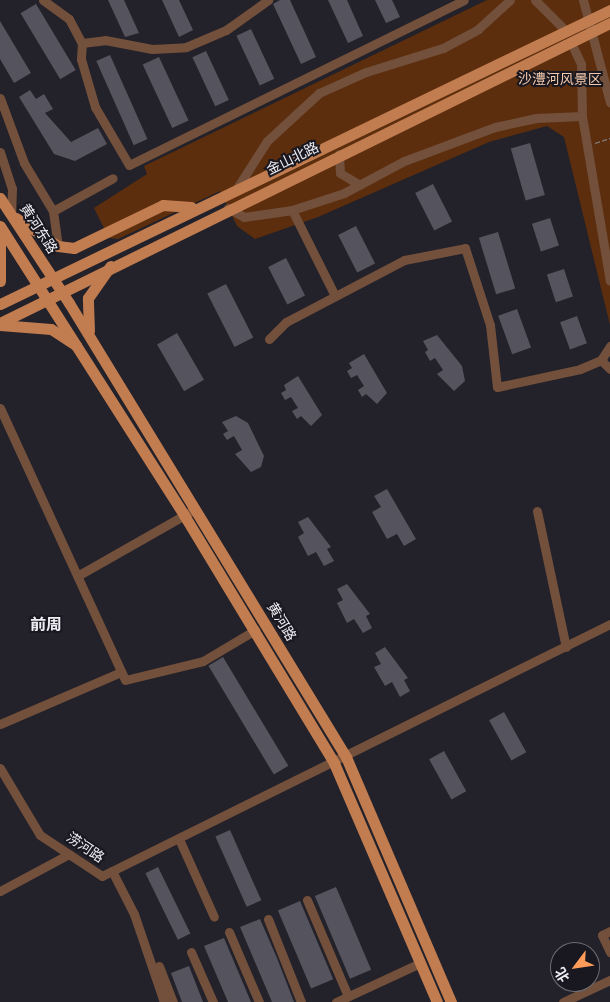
<!DOCTYPE html>
<html>
<head>
<meta charset="utf-8">
<style>
  body { margin:0 }
  #map { position:relative; width:610px; height:1002px; overflow:hidden; background:#232129; font-family:Signika,"Noto Sans SC",sans-serif }
  div>[style] { position:absolute }
  [style*='--x'] { left:calc(var(--x)*1px); top:calc(var(--y)*1px); width:calc(var(--w)*1px); rotate:calc(var(--a)*1deg) }
  .green>* { inset:0; background:#5c2e0d }
  .building>* { inset:0; background:#55535d; transform-origin:0 0 }
  .path>* { height:1px; margin-top:-0.5px; transform-origin:0; background:repeating-linear-gradient(90deg,#848389 0 5px,transparent 0 7.5px) }
  .minor>* { height:9px; margin:-4.5px; padding:0 4.5px; transform-origin:4.5px; border-radius:4.5px; background:#72503c }
  .major>* { height:11px; margin:-5.5px; padding:0 5.5px; transform-origin:5.5px; border-radius:5.5px; background:#c17c50 }
  span { translate:-50% -50%; white-space:nowrap; text-align:center; line-height:1.15; -webkit-text-stroke:4px #191820; paint-order:stroke }
  .park-label { font-size:14px; color:#f4c9ae }
  .street-label { font-size:14px; color:#ededf2 }
  .quarter-label { font-size:16px; color:#ededf2; font-weight:700 }
  .north { position:absolute; left:550px; top:942px; width:50px; height:50px; box-sizing:border-box; background:#191820; border:1px solid #6e6d74; border-radius:50%; rotate:239deg; font-size:14px; font-weight:700; line-height:20px; text-align:center; color:#ededf2 }
  .north::after { content:''; display:block; margin:auto; width:18px; height:22px; background:#ff9b59; clip-path:polygon(50% 0,100% 100%,50% 72%,0 100%) }
</style>
</head>
<body>
<div id="map">
  <div class="green">
    <i style="clip-path:polygon(487px 0,610px 0,610px 325px,564px 137px,547px 126px,489px 142px,318px 217px,255px 239px,237px 226px,220px 191px,118px 239px,109px 238px,94px 208px,147px 174px,144px 166px)"></i>
  </div>
  <div class="building">
    <i style="clip-path:polygon(108px 0,124px 0,139px 33px,125px 37px)"></i>
    <i style="clip-path:polygon(162px 0,179px 0,193px 30px,179px 37px)"></i>
    <i style="clip-path:polygon(280px 0,290px 0,316px 57px,301px 64px,273px 4px)"></i>
    <i style="clip-path:polygon(328px 0,347px 0,363px 36px,348px 43px)"></i>
    <i style="clip-path:polygon(375px 0,392px 0,400px 17px,386px 23px)"></i>
    <i style="left:36px;top:4px;width:77px;height:18px;rotate:59deg"></i>
    <i style="clip-path:polygon(0 21px,31px 73px,14px 83px,0 59px)"></i>
    <i style="left:251px;top:29px;width:55px;height:16px;rotate:65deg"></i>
    <i style="left:206px;top:51px;width:54px;height:15px;rotate:65deg"></i>
    <i style="left:110px;top:55px;width:92px;height:15px;rotate:66deg"></i>
    <i style="left:159px;top:57px;width:70px;height:18px;rotate:65deg"></i>
    <i style="clip-path:polygon(30px 90px,36px 99px,44px 94px,53px 109px,45px 113px,71px 142px,98px 128px,107px 144px,75px 161px,54px 154px,19px 97px)"></i>
    <i style="left:530px;top:143px;width:54px;height:20px;rotate:74deg"></i>
    <i style="left:433px;top:184px;width:42px;height:20px;rotate:63deg"></i>
    <i style="left:550px;top:218px;width:29px;height:19px;rotate:72deg"></i>
    <i style="left:356px;top:226px;width:42px;height:20px;rotate:63deg"></i>
    <i style="left:498px;top:232px;width:59px;height:20px;rotate:73deg"></i>
    <i style="left:286px;top:258px;width:42px;height:20px;rotate:63deg"></i>
    <i style="left:564px;top:269px;width:29px;height:18px;rotate:72deg"></i>
    <i style="left:226px;top:284px;width:60px;height:21px;rotate:63deg"></i>
    <i style="left:517px;top:309px;width:41px;height:20px;rotate:70deg"></i>
    <i style="left:577px;top:316px;width:29px;height:18px;rotate:70deg"></i>
    <i style="left:177px;top:333px;width:54px;height:23px;rotate:60deg"></i>
    <i style="clip-path:polygon(437px 335px,462px 366px,465px 381px,454px 391px,437px 374px,443px 370px,435px 358px,430px 361px,425px 352px,428px 350px,423px 341px)"></i>
    <i style="clip-path:polygon(364px 354px,387px 393px,377px 404px,366px 394px,362px 397px,358px 390px,364px 386px,357px 375px,351px 378px,347px 371px,352px 368px,349px 363px)"></i>
    <i style="clip-path:polygon(298px 376px,322px 415px,311px 426px,301px 416px,297px 419px,292px 411px,298px 408px,291px 397px,285px 400px,281px 393px,286px 390px,284px 385px)"></i>
    <i style="clip-path:polygon(236px 416px,248px 423px,264px 456px,261px 467px,251px 472px,235px 454px,242px 450px,234px 436px,227px 440px,223px 434px,228px 431px,222px 422px)"></i>
    <i style="clip-path:polygon(387px 489px,416px 539px,404px 546px,397px 534px,387px 539px,372px 512px,381px 507px,374px 496px)"></i>
    <i style="clip-path:polygon(308px 517px,331px 547px,327px 549px,334px 561px,324px 566px,316px 552px,308px 556px,298px 537px,304px 533px,298px 522px)"></i>
    <i style="clip-path:polygon(347px 584px,370px 614px,366px 616px,372px 628px,363px 633px,354px 619px,347px 623px,337px 603px,343px 600px,337px 589px)"></i>
    <i style="clip-path:polygon(385px 647px,408px 678px,404px 680px,410px 691px,400px 697px,392px 682px,385px 686px,374px 667px,381px 664px,375px 653px)"></i>
    <i style="left:223px;top:657px;width:127px;height:17px;rotate:59deg"></i>
    <i style="left:504px;top:712px;width:46px;height:17px;rotate:61deg"></i>
    <i style="left:444px;top:751px;width:46px;height:17px;rotate:61deg"></i>
    <i style="left:230px;top:830px;width:77px;height:16px;rotate:66deg"></i>
    <i style="left:158px;top:867px;width:74px;height:14px;rotate:64deg"></i>
    <i style="left:336px;top:887px;width:90px;height:23px;rotate:67deg"></i>
    <i style="left:300px;top:901px;width:85px;height:24px;rotate:67deg"></i>
    <i style="clip-path:polygon(260px 919px,277px 958px,294px 1002px,272px 1002px,240px 927px)"></i>
    <i style="clip-path:polygon(224px 938px,251px 1002px,228px 1002px,204px 946px)"></i>
    <i style="clip-path:polygon(189px 966px,203px 1002px,182px 1002px,171px 973px)"></i>
  </div>
  <div class="path">
    <i style="--x:595;--y:143;--w:16;--a:-18"></i>
  </div>
  <div class="minor">
    <i style="--x:43;--y:0;--w:32;--a:36"></i>
    <i style="--x:69;--y:19;--w:27;--a:62"></i>
    <i style="--x:82;--y:43;--w:16;--a:94"></i>
    <i style="--x:81;--y:59;--w:50;--a:73.7"></i>
    <i style="--x:95;--y:107;--w:67;--a:59.6"></i>
    <i style="--x:129;--y:165;--w:373;--a:-26.2"></i>
    <i style="--x:535;--y:0;--w:38;--a:45"></i>
    <i style="--x:583;--y:0;--w:106;--a:75.2"></i>
    <i style="--x:82;--y:43;--w:23;--a:-7"></i>
    <i style="--x:105;--y:40;--w:48;--a:10.8"></i>
    <i style="--x:152;--y:49;--w:34;--a:-3"></i>
    <i style="--x:186;--y:47;--w:43;--a:-23"></i>
    <i style="--x:226;--y:30;--w:52;--a:-35.5"></i>
    <i style="--x:574;--y:49;--w:17;--a:65"></i>
    <i style="--x:581;--y:64;--w:52;--a:88.9"></i>
    <i style="--x:582;--y:116;--w:167;--a:80.4"></i>
    <i style="--x:0;--y:98;--w:69;--a:69.7"></i>
    <i style="--x:24;--y:163;--w:56;--a:58.9"></i>
    <i style="--x:53;--y:211;--w:35;--a:82"></i>
    <i style="--x:0;--y:152;--w:38;--a:72"></i>
    <i style="--x:12;--y:188;--w:27;--a:92"></i>
    <i style="--x:339;--y:154;--w:19;--a:87"></i>
    <i style="--x:340;--y:173;--w:23;--a:31"></i>
    <i style="--x:237;--y:188;--w:56;--a:-57.4"></i>
    <i style="--x:267;--y:141;--w:71;--a:-42.7"></i>
    <i style="--x:319;--y:93;--w:51;--a:-24.1"></i>
    <i style="--x:366;--y:72;--w:81;--a:-17.3"></i>
    <i style="--x:443;--y:48;--w:40;--a:-28"></i>
    <i style="--x:478;--y:29;--w:43;--a:-42.2"></i>
    <i style="--x:228;--y:208;--w:18;--a:29"></i>
    <i style="--x:244;--y:217;--w:49;--a:-8.3"></i>
    <i style="--x:292;--y:210;--w:55;--a:-18.1"></i>
    <i style="--x:344;--y:193;--w:68;--a:-28.1"></i>
    <i style="--x:404;--y:161;--w:97;--a:-20.5"></i>
    <i style="--x:495;--y:127;--w:42;--a:-12.4"></i>
    <i style="--x:536;--y:118;--w:46;--a:-2.5"></i>
    <i style="--x:292;--y:210;--w:96;--a:63.4"></i>
    <i style="--x:53;--y:211;--w:68;--a:-28.8"></i>
    <i style="--x:269;--y:339;--w:24;--a:-45"></i>
    <i style="--x:286;--y:322;--w:133;--a:-27.7"></i>
    <i style="--x:404;--y:260;--w:62;--a:-11.1"></i>
    <i style="--x:465;--y:248;--w:81;--a:72"></i>
    <i style="--x:490;--y:325;--w:62;--a:83.6"></i>
    <i style="--x:497;--y:387;--w:85;--a:-12.2"></i>
    <i style="--x:580;--y:369;--w:23;--a:-23"></i>
    <i style="--x:601;--y:360;--w:17;--a:-57"></i>
    <i style="--x:601;--y:360;--w:13;--a:45"></i>
    <i style="--x:0;--y:408;--w:299;--a:65.3"></i>
    <i style="--x:125;--y:680;--w:80;--a:-13.7"></i>
    <i style="--x:203;--y:661;--w:61;--a:-30.8"></i>
    <i style="--x:537;--y:511;--w:139;--a:78"></i>
    <i style="--x:79;--y:575;--w:128;--a:-29.6"></i>
    <i style="--x:0;--y:724;--w:132;--a:-23.3"></i>
    <i style="--x:0;--y:768;--w:78;--a:59.2"></i>
    <i style="--x:40;--y:835;--w:74;--a:33.5"></i>
    <i style="--x:102;--y:876;--w:11;--a:-27"></i>
    <i style="--x:112;--y:871;--w:48;--a:62.9"></i>
    <i style="--x:134;--y:914;--w:93;--a:71.2"></i>
    <i style="--x:179;--y:839;--w:85;--a:65.8"></i>
    <i style="--x:112;--y:871;--w:556;--a:-26.38"></i>
    <i style="--x:0;--y:891;--w:78;--a:-28.2"></i>
    <i style="--x:307;--y:900;--w:104;--a:66.9"></i>
    <i style="--x:268;--y:919;--w:89;--a:68.3"></i>
    <i style="--x:610;--y:931;--w:9;--a:153"></i>
    <i style="--x:602;--y:935;--w:19;--a:65"></i>
    <i style="--x:229;--y:932;--w:76;--a:66.8"></i>
    <i style="--x:191;--y:952;--w:55;--a:66.3"></i>
    <i style="--x:159;--y:966;--w:39;--a:69"></i>
    <i style="--x:336;--y:1002;--w:93;--a:-24.9"></i>
    <i style="--x:563;--y:1002;--w:52;--a:-25.1"></i>
  </div>
  <div class="major">
    <i style="--x:0;--y:198;--w:126;--a:56.7"></i>
    <i style="--x:69;--y:303;--w:532;--a:58.61"></i>
    <i style="--x:346;--y:757;--w:267;--a:66.8"></i>
    <i style="--x:16;--y:218;--w:50;--a:33.7"></i>
    <i style="--x:58;--y:246;--w:16;--a:7"></i>
    <i style="--x:74;--y:248;--w:99;--a:-25.8"></i>
    <i style="--x:163;--y:205;--w:28;--a:4"></i>
    <i style="--x:0;--y:226;--w:343;--a:57.5"></i>
    <i style="--x:184;--y:515;--w:290;--a:58.8"></i>
    <i style="--x:334;--y:763;--w:260;--a:66.7"></i>
    <i style="--x:0;--y:234;--w:47;--a:90"></i>
    <i style="--x:0;--y:304;--w:677;--a:-25.73"></i>
    <i style="--x:0;--y:323;--w:680;--a:-26.19"></i>
    <i style="--x:0;--y:325;--w:51;--a:4.5"></i>
    <i style="--x:51;--y:329;--w:30;--a:33"></i>
    <i style="--x:89;--y:331;--w:33;--a:-92"></i>
    <i style="--x:88;--y:298;--w:39;--a:-55"></i>
  </div>
  <div class="park-label">
    <span style="left:560px;top:80px">沙澧河风景区</span>
  </div>
  <div class="street-label">
    <span style="left:293px;top:159px;rotate:-26deg">金山北路</span>
    <span style="left:38px;top:229px;rotate:57deg">黄河东路</span>
    <span style="left:281px;top:622px;rotate:59deg">黄河路</span>
    <span style="left:85px;top:848px;rotate:34deg">涝河路</span>
  </div>
  <div class="quarter-label">
    <span style="left:46px;top:625px">前周</span>
  </div>
  <div class="north">北</div>
</div>
</body>
</html>
